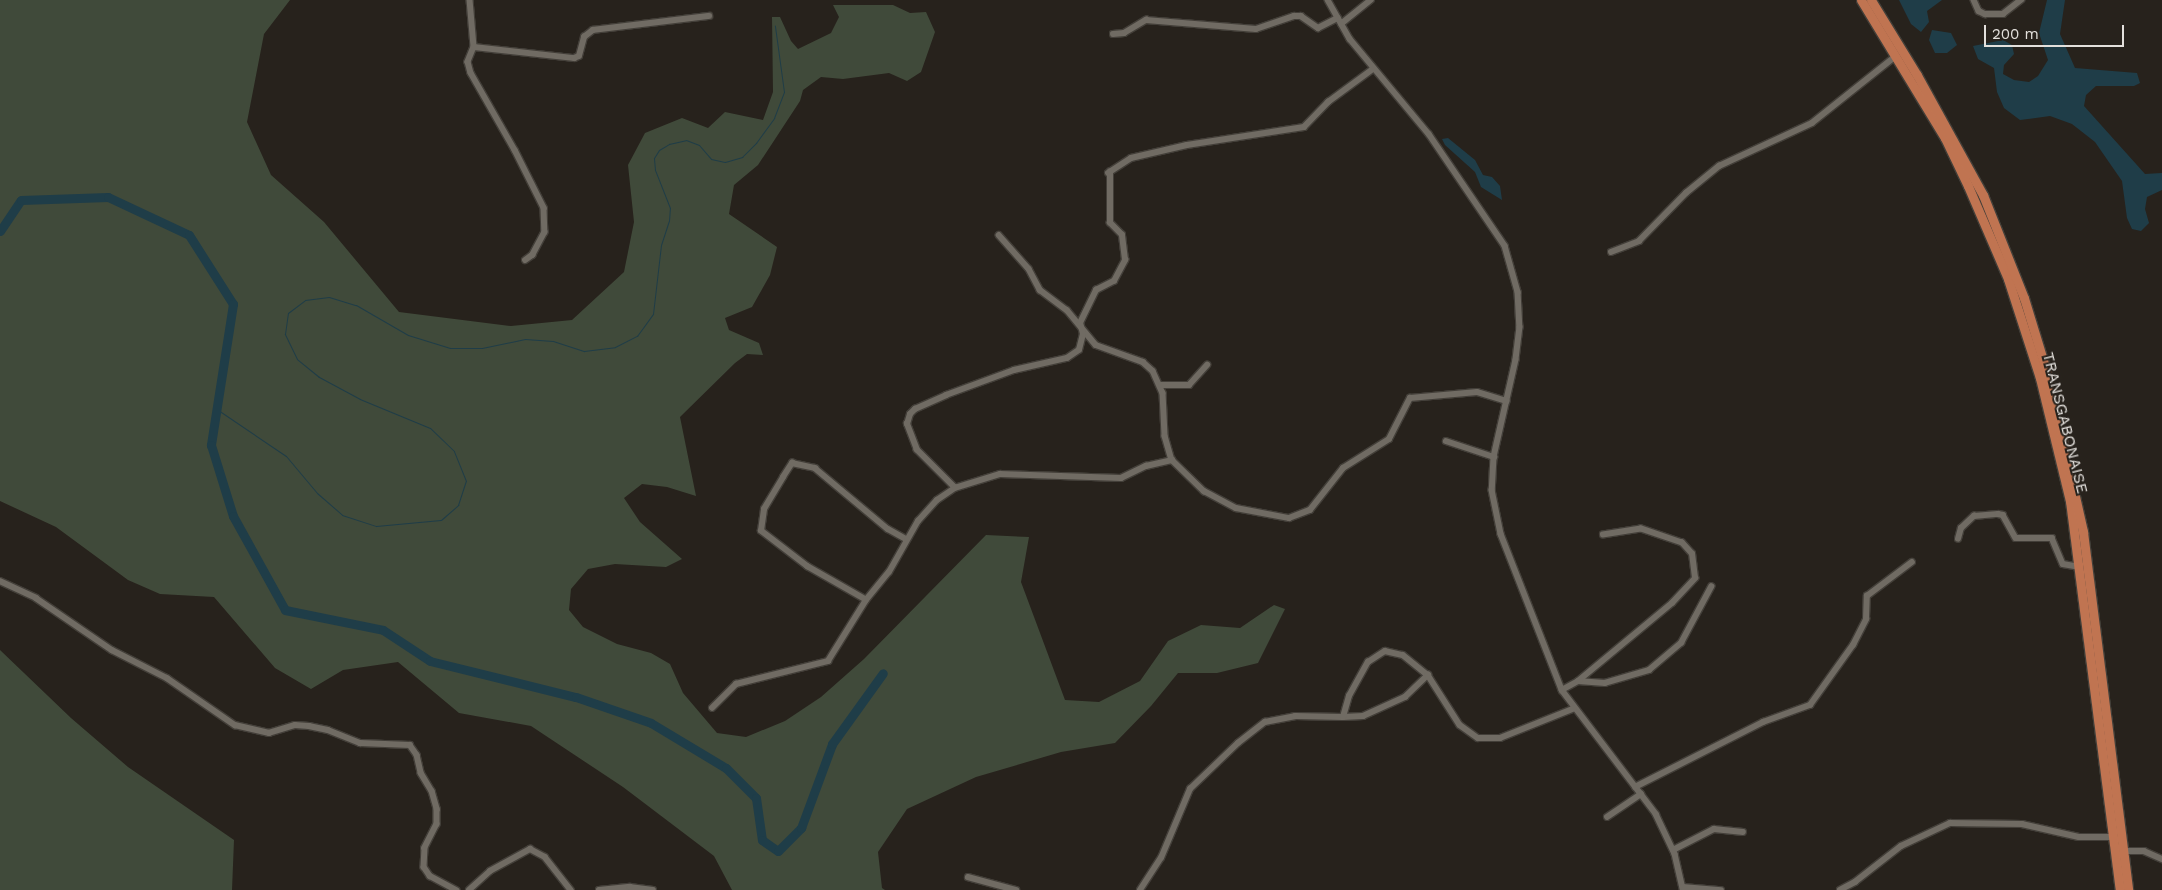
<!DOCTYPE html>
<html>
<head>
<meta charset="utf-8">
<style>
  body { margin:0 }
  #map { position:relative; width:2162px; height:890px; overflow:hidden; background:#27221c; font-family:"Work Sans",sans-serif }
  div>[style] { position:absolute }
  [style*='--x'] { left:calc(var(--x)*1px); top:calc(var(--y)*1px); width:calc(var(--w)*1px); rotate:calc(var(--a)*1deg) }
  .green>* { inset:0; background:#404a3a }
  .water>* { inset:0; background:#1f3d48 }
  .stream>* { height:1px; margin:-0.5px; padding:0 0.5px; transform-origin:0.5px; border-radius:0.5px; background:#1f3d48 }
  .river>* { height:9px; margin:-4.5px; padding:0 4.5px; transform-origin:4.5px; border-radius:4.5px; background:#1f3d48 }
  .roads { filter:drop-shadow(1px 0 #433f39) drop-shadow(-1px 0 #433f39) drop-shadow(0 1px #433f39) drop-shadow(0 -1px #433f39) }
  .minor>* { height:5.5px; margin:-2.75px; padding:0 2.75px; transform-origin:2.75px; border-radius:2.75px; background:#706b63 }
  .highway>* { height:9px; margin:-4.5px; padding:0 4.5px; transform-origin:4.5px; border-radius:4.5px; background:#c07451 }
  span { translate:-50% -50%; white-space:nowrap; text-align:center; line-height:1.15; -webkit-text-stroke:4px #27221c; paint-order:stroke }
  .street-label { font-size:16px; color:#e3e0dc }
  .scale { position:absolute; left:1984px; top:25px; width:140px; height:22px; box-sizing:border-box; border:2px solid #e3e0dc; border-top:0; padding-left:6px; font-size:15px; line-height:18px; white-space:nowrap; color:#e3e0dc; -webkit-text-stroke:4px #27221c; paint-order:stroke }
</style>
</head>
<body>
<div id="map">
  <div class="green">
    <i style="clip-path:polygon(0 0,290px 0,264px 34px,247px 122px,271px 175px,324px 222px,399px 312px,511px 326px,572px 320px,624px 272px,634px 222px,628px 165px,645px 133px,682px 118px,708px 128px,725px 112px,763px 120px,773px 92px,772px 17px,780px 17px,791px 41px,798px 49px,831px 33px,839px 17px,833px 5px,893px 5px,910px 13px,926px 12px,935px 32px,921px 72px,907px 81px,889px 73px,843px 79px,821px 77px,803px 90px,800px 101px,758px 165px,734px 185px,729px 214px,777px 247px,770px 275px,752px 307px,725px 318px,729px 330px,759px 343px,763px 355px,747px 354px,735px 363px,680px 417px,696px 496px,667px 487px,642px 484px,624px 498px,640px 522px,682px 559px,666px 567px,615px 564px,588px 569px,571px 589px,569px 610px,583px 627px,617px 644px,651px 653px,670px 664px,683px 693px,717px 733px,746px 737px,785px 721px,821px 697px,864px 659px,986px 535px,1029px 537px,1021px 582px,1065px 700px,1099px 702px,1140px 681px,1168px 641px,1201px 625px,1240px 628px,1274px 605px,1285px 609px,1258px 663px,1217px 673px,1178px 673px,1151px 706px,1115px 743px,1061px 752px,976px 777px,907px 809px,878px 852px,882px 888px,885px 890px,732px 890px,714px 856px,623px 787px,531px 726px,459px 713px,398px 662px,343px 670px,311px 689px,275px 668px,214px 597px,160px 594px,128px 580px,56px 527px,0 501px)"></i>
    <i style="clip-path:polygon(0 650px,71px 718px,128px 767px,234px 840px,232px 890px,0 890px)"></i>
  </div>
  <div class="water">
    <i style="clip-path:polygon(1899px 0,1942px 0,1927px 11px,1929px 22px,1921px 32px,1911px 24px)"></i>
    <i style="clip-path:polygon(2047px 0,2065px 0,2060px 34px,2075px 68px,2137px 73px,2140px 83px,2134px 86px,2096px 86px,2086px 95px,2084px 106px,2145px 174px,2162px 173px,2162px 190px,2147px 197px,2145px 209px,2149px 223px,2141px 231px,2132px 229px,2127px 218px,2122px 181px,2095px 142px,2072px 124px,2050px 116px,2020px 120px,2004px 108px,1997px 92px,1994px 68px,1978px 59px,1973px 46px,2003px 40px,2012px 45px,2014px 54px,2004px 65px,2003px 74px,2014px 80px,2029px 82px,2038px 76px,2048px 60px,2039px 33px)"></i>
    <i style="clip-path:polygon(1932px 30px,1951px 33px,1957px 45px,1947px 53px,1935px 53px,1929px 40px)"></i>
    <i style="clip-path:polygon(1448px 138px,1475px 160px,1483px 175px,1492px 177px,1500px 186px,1502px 200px,1481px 187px,1475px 172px,1445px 145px,1442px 139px)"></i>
  </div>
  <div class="stream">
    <i style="--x:218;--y:410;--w:82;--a:34.1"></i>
    <i style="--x:286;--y:456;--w:48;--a:50"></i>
    <i style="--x:317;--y:493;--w:33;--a:41"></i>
    <i style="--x:342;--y:515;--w:36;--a:18"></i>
    <i style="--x:376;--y:526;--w:65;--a:-5.3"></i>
    <i style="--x:441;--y:520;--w:23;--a:-41"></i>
    <i style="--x:458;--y:505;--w:25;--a:-72"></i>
    <i style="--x:466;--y:481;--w:32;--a:-112"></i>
    <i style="--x:454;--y:451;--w:33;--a:-136"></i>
    <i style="--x:430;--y:428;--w:76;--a:-157.5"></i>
    <i style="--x:360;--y:399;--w:47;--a:-151.8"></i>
    <i style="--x:319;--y:377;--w:28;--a:-141"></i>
    <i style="--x:297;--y:359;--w:28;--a:-116"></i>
    <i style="--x:285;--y:334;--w:21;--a:-82"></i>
    <i style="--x:288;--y:313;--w:21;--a:-37"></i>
    <i style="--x:305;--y:300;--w:24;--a:-7"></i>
    <i style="--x:329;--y:297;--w:28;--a:17"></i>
    <i style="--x:356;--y:305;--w:60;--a:30"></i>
    <i style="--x:408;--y:335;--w:44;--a:17.2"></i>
    <i style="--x:450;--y:348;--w:32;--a:0"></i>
    <i style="--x:482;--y:348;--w:44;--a:-11.8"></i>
    <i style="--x:525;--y:339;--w:28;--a:4"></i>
    <i style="--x:553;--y:341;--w:33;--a:18"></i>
    <i style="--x:584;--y:351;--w:31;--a:-7"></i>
    <i style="--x:615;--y:347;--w:25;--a:-27"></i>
    <i style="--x:637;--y:336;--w:27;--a:-54"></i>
    <i style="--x:653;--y:314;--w:69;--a:-83.4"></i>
    <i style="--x:661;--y:245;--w:25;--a:-72"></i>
    <i style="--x:669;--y:221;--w:13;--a:-86"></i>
    <i style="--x:670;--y:208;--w:41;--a:-111.5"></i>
    <i style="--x:655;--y:170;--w:12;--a:-95"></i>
    <i style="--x:654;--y:158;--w:9;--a:-58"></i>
    <i style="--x:659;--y:150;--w:12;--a:-31"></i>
    <i style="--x:669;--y:144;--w:17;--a:-13"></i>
    <i style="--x:686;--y:140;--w:14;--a:21"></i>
    <i style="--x:699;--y:145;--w:18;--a:49"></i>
    <i style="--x:711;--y:159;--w:14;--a:12"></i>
    <i style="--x:725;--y:162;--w:18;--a:-16"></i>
    <i style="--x:742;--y:157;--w:20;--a:-45"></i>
    <i style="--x:756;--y:143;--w:31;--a:-54"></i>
    <i style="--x:774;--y:118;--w:28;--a:-69"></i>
    <i style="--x:784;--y:92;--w:67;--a:-97.8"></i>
  </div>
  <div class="river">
    <i style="--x:0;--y:231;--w:37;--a:-56"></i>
    <i style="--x:21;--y:200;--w:87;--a:-2"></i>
    <i style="--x:108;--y:197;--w:89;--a:25.1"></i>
    <i style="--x:189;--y:235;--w:82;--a:57.5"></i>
    <i style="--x:233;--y:304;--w:143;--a:98.9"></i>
    <i style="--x:211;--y:445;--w:74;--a:72.8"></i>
    <i style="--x:233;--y:516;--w:107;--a:61"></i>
    <i style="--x:285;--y:610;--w:100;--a:11.5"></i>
    <i style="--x:383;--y:630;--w:56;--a:33.4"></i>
    <i style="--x:430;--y:661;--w:150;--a:13.9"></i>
    <i style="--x:576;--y:697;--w:79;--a:19.1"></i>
    <i style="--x:651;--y:723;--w:87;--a:31"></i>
    <i style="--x:726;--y:768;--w:42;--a:45"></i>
    <i style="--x:756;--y:798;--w:42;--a:81.9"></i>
    <i style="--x:762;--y:840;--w:19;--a:35"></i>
    <i style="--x:778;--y:851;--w:33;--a:-45"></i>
    <i style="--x:801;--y:828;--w:90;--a:-69.7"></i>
    <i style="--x:832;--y:744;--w:87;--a:-54.3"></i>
  </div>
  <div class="roads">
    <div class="minor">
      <i style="--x:470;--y:0;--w:47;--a:85.1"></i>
      <i style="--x:474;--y:47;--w:16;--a:112"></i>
      <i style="--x:468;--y:62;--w:11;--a:75"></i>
      <i style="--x:471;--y:73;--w:89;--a:60.3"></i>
      <i style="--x:515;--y:150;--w:65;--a:63.4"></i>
      <i style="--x:544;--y:208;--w:24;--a:88"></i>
      <i style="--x:545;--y:232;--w:26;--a:118"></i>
      <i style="--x:533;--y:255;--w:9;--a:144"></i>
      <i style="--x:1328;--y:0;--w:45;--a:60.6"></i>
      <i style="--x:1350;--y:39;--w:124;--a:50.3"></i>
      <i style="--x:1429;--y:134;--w:135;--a:55.8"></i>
      <i style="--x:1505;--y:246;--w:48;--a:74.2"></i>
      <i style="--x:1518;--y:292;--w:35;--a:87"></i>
      <i style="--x:1520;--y:327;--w:33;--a:97"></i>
      <i style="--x:1516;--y:360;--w:99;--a:102.8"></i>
      <i style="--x:1494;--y:457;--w:33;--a:93"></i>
      <i style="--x:1492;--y:490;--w:45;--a:78.4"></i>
      <i style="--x:1501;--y:534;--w:168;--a:68.6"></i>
      <i style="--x:1562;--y:690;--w:156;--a:52.8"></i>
      <i style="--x:1656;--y:814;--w:44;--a:64.6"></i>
      <i style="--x:1675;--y:854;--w:37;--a:77"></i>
      <i style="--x:1974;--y:0;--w:12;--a:66"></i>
      <i style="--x:1979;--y:11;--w:7;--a:27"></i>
      <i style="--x:1985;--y:14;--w:18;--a:0"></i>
      <i style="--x:2003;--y:14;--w:23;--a:-38"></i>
      <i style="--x:1341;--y:24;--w:38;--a:-39"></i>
      <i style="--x:1113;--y:34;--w:11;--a:-5"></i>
      <i style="--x:1124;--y:33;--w:26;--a:-31"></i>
      <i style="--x:1146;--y:20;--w:110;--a:4.7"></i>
      <i style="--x:1256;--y:29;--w:40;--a:-18.9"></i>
      <i style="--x:1294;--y:16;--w:7;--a:0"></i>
      <i style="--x:1301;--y:16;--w:21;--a:35"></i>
      <i style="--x:1318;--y:28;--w:22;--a:-27"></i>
      <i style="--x:474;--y:47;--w:101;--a:6.3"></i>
      <i style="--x:574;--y:58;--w:5;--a:-22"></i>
      <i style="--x:579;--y:56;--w:20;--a:-75"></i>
      <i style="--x:584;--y:37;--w:11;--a:-38"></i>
      <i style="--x:593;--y:30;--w:117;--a:-6.9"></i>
      <i style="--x:1108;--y:173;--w:27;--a:-33"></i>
      <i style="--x:1131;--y:158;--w:57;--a:-13.1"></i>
      <i style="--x:1187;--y:145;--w:118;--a:-8.7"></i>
      <i style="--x:1304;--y:127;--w:35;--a:-46"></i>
      <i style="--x:1328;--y:102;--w:56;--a:-36.3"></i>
      <i style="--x:999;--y:235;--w:45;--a:48.6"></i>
      <i style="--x:1029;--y:269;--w:24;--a:62"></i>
      <i style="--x:1040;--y:290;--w:34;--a:37"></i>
      <i style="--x:1067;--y:310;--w:45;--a:50.4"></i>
      <i style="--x:1096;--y:345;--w:50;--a:19.9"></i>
      <i style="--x:1143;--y:362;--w:13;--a:42"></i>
      <i style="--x:1153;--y:371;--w:24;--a:66"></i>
      <i style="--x:1163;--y:393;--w:43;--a:87.3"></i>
      <i style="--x:1165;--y:436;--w:25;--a:74"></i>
      <i style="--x:1172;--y:460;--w:45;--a:44.1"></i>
      <i style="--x:1204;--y:491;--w:36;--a:28"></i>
      <i style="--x:1236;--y:508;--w:54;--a:10.7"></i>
      <i style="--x:1289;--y:518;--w:22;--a:-21"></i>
      <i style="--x:1310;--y:510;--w:53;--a:-51.8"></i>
      <i style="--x:1343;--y:468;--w:54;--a:-32.2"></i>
      <i style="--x:1389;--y:439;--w:46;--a:-62.9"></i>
      <i style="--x:1410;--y:398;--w:67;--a:-5.1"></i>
      <i style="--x:1477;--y:392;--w:31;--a:17"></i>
      <i style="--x:1611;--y:252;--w:30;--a:-21"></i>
      <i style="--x:1639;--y:241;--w:67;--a:-45.6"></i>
      <i style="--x:1686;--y:193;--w:43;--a:-39.3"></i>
      <i style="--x:1719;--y:166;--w:102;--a:-24.8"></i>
      <i style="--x:1812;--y:123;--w:107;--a:-38.6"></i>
      <i style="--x:1161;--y:385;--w:28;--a:0"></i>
      <i style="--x:1189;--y:385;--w:27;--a:-48"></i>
      <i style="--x:1446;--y:441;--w:51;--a:18.4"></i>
      <i style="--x:955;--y:488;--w:54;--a:-135"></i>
      <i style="--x:917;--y:450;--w:28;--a:-111"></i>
      <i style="--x:907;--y:424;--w:10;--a:-73"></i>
      <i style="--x:910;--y:414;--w:7;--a:-45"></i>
      <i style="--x:915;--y:409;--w:34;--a:-24"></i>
      <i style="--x:946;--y:395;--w:72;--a:-20.2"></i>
      <i style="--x:1014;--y:370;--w:54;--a:-12.8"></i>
      <i style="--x:1067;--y:358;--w:14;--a:-34"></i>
      <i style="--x:1079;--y:350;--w:16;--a:-76"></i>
      <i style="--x:1083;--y:334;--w:11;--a:-105"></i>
      <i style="--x:1080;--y:323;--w:37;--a:-64"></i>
      <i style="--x:1096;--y:290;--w:20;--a:-27"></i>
      <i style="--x:1114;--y:281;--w:24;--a:-62"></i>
      <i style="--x:1125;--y:260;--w:25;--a:-97"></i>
      <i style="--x:1122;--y:235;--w:17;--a:-135"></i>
      <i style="--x:1110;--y:223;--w:51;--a:-90"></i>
      <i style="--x:1958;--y:539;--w:11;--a:-75"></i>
      <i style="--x:1961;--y:528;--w:18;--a:-43"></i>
      <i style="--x:1974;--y:516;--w:24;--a:-5"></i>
      <i style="--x:1998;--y:514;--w:5;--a:11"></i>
      <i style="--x:2003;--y:515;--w:26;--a:61"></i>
      <i style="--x:2016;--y:538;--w:36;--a:0"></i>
      <i style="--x:2052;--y:538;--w:28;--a:67"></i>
      <i style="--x:2063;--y:564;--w:17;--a:10"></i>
      <i style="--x:0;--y:581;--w:40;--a:25"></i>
      <i style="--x:36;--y:598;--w:92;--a:34.4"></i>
      <i style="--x:112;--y:650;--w:62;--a:27"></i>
      <i style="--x:167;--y:678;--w:83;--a:34.7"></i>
      <i style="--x:235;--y:725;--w:35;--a:13"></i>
      <i style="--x:269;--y:733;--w:27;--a:-17"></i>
      <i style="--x:295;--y:725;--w:14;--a:4"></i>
      <i style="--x:309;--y:726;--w:19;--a:12"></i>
      <i style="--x:328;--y:730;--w:35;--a:22"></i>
      <i style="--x:360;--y:743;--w:50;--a:2.3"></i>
      <i style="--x:410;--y:745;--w:12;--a:55"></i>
      <i style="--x:417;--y:755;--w:18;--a:77"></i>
      <i style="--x:421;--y:773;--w:21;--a:59"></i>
      <i style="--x:432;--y:791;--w:19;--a:74"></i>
      <i style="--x:437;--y:809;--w:15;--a:90"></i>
      <i style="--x:437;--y:824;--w:27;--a:117"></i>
      <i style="--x:425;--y:848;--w:19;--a:93"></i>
      <i style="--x:424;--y:867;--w:11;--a:56"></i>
      <i style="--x:430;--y:876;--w:30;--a:28"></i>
      <i style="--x:866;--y:600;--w:67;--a:-150.4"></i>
      <i style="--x:808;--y:567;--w:59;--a:-142.5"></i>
      <i style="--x:761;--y:531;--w:22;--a:-82"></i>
      <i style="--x:764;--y:509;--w:37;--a:-59"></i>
      <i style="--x:783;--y:477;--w:17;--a:-57"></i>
      <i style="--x:792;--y:463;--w:24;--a:12"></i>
      <i style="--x:815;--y:468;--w:95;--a:39.9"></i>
      <i style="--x:888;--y:529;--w:21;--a:29"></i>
      <i style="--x:1578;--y:681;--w:27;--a:4"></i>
      <i style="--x:1605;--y:683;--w:46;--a:-16.5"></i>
      <i style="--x:1649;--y:670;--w:42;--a:-40.2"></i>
      <i style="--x:1681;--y:643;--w:64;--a:-61.8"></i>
      <i style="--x:1562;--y:690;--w:18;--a:-29"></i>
      <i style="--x:1578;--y:681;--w:122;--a:-39.7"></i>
      <i style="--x:1672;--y:603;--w:34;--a:-47"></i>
      <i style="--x:1695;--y:578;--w:24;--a:-97"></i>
      <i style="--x:1692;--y:554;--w:15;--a:-132"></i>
      <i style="--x:1682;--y:543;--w:43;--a:-161.1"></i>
      <i style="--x:1641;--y:529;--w:38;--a:171"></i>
      <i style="--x:712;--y:708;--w:34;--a:-45"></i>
      <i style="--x:736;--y:684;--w:95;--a:-14"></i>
      <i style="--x:828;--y:661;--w:72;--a:-58.1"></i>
      <i style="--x:866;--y:600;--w:36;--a:-51"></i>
      <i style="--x:889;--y:572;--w:59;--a:-60.4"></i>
      <i style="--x:918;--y:521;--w:28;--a:-48"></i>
      <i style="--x:937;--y:500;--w:22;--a:-34"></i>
      <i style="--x:955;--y:488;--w:47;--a:-17.3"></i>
      <i style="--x:1000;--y:474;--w:121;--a:1.9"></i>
      <i style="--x:1121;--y:478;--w:28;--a:-26"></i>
      <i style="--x:1146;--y:466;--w:27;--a:-13"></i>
      <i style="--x:1343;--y:717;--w:20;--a:-3"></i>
      <i style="--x:1363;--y:716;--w:46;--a:-24.3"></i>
      <i style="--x:1405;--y:697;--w:32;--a:-44"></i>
      <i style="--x:1635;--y:787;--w:144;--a:-26.9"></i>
      <i style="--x:1763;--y:722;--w:50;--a:-19.9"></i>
      <i style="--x:1810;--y:705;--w:74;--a:-54.4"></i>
      <i style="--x:1853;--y:645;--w:29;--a:-63"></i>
      <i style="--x:1866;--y:619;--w:23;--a:-88"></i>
      <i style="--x:1867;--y:596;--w:56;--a:-37.1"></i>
      <i style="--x:1607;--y:817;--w:41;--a:-34.1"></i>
      <i style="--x:1673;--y:850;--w:46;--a:-27.1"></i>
      <i style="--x:1714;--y:829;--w:29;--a:6"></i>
      <i style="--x:2122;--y:851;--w:22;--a:0"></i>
      <i style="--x:2144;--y:851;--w:20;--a:24"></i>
      <i style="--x:968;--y:877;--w:50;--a:15.2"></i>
      <i style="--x:1683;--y:887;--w:38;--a:5"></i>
      <i style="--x:469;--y:890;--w:28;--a:-42"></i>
      <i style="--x:490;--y:871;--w:46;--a:-28.8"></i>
      <i style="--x:530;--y:849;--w:17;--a:28"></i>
      <i style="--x:545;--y:857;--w:42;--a:51.8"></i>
      <i style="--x:599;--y:890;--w:31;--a:-6"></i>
      <i style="--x:630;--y:887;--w:23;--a:7"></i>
      <i style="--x:1140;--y:890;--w:38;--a:-57"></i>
      <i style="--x:1161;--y:858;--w:75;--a:-67.2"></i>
      <i style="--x:1190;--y:789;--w:66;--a:-43.8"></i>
      <i style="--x:1238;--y:743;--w:34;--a:-38"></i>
      <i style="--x:1265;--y:722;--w:31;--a:-11"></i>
      <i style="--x:1295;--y:716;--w:48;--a:1.2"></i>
      <i style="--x:1343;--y:717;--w:22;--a:-74"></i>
      <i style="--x:1349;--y:696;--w:39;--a:-61"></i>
      <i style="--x:1368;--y:662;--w:20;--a:-33"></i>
      <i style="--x:1385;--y:651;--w:18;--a:13"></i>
      <i style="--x:1403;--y:655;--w:32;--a:39"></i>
      <i style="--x:1428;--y:675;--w:59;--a:57.4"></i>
      <i style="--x:1460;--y:725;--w:22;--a:36"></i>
      <i style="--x:1478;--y:738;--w:22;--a:0"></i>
      <i style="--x:1500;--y:738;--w:79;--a:-21.7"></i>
      <i style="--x:1840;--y:890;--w:17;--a:-28"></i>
      <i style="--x:1855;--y:882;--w:58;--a:-38"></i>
      <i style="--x:1901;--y:846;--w:54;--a:-25.1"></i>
      <i style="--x:1950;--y:823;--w:72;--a:0.8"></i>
      <i style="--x:2022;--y:824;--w:58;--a:12.8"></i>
      <i style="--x:2079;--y:837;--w:33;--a:0"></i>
    </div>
    <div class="highway">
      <i style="--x:1861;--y:0;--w:162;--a:58.7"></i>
      <i style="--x:1945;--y:138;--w:53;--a:64.4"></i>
      <i style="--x:1968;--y:186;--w:101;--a:66.7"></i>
      <i style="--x:2008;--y:279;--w:104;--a:72.1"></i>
      <i style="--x:2040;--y:378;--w:127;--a:76.3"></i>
      <i style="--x:2070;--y:501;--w:392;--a:82.7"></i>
      <i style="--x:1871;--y:0;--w:88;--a:58.5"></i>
      <i style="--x:1917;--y:75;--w:137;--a:61.2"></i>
      <i style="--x:1983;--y:195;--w:111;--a:68.3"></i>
      <i style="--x:2024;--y:298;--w:78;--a:73"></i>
      <i style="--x:2047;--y:373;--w:163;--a:77.2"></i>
      <i style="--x:2083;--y:532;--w:361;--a:82.8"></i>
    </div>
  </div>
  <div class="street-label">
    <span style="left:2065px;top:423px;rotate:76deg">TRANSGABONAISE</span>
  </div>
  <div class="scale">200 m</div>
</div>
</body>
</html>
